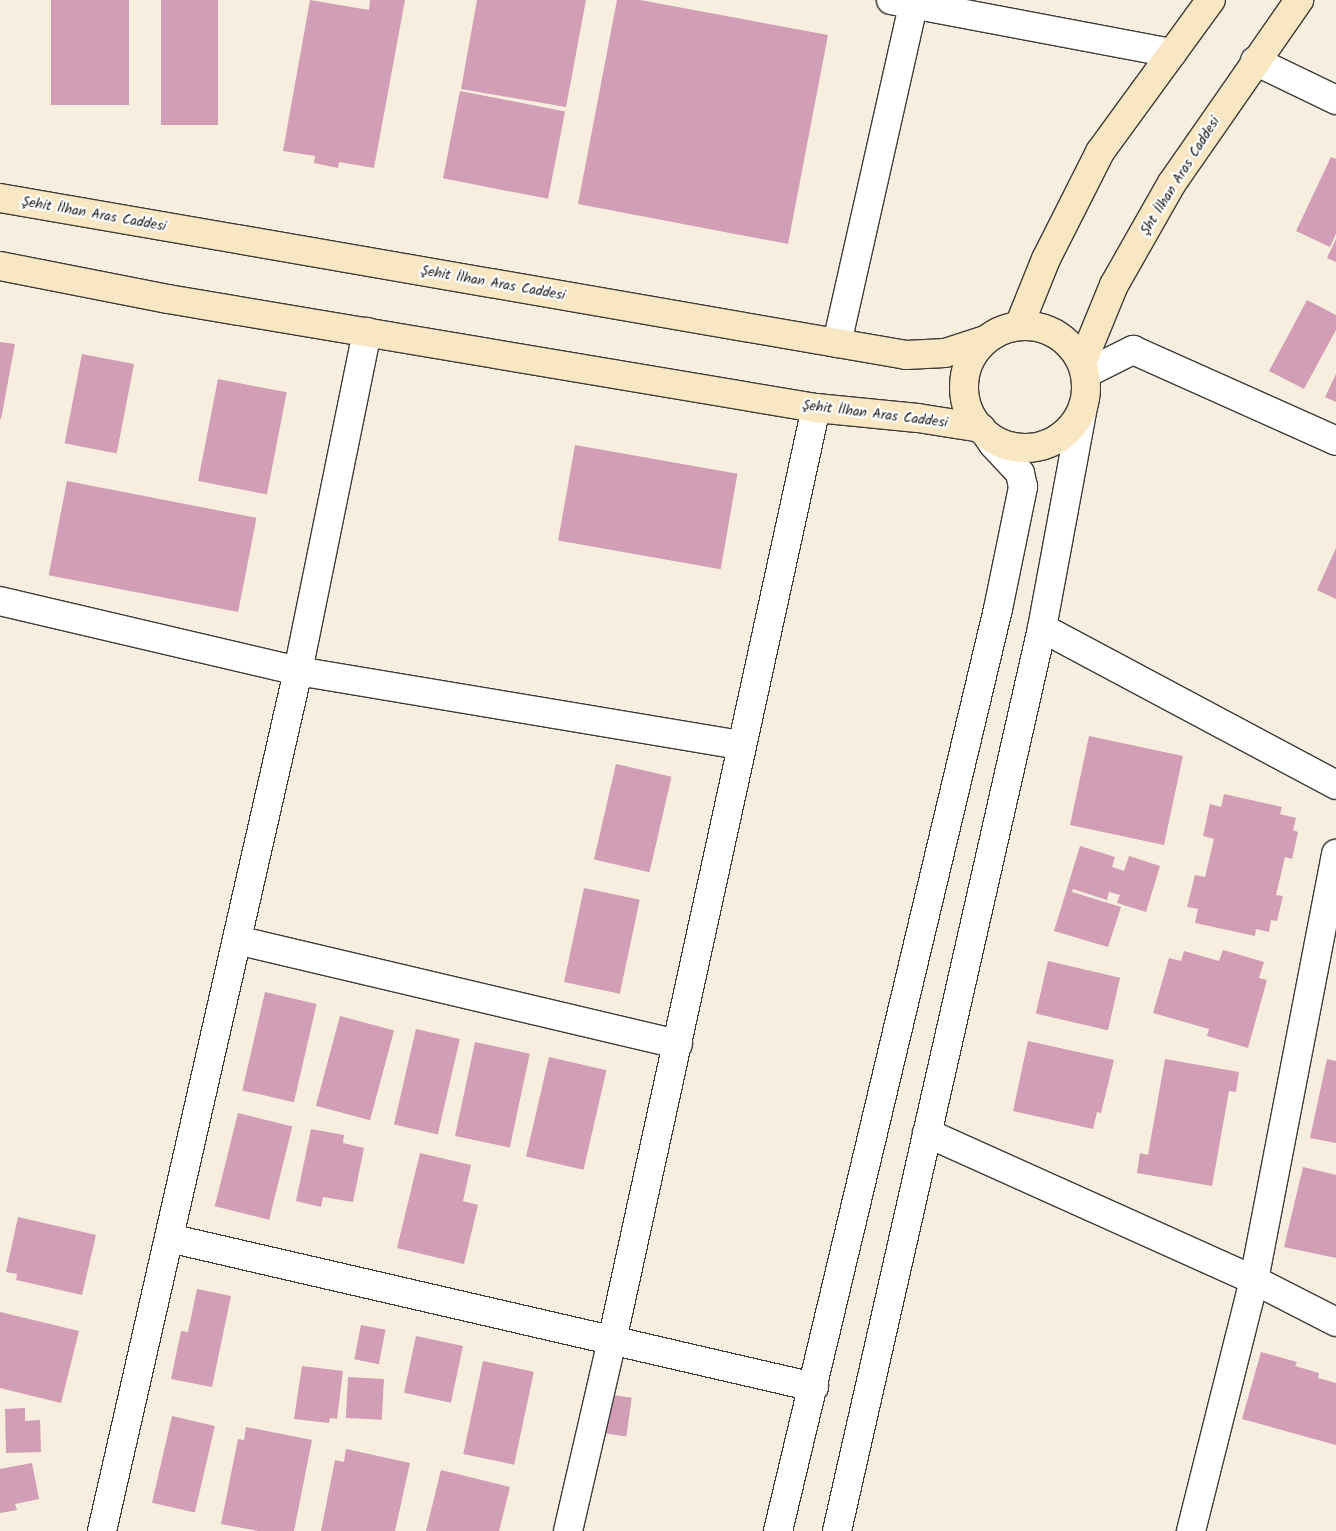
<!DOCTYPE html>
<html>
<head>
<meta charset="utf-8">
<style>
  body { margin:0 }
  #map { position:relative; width:1336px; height:1531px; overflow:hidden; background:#f8eedf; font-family:Kalam,sans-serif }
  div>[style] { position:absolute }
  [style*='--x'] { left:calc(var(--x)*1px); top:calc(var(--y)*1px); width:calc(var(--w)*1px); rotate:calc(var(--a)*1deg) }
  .building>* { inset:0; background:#d19eb5; transform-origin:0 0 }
  .roads { filter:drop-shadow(1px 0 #3d3c39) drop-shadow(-1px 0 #3d3c39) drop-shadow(0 1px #3d3c39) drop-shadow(0 -1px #3d3c39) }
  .street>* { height:28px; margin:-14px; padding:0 14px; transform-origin:14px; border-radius:14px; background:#fff }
  .secondary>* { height:28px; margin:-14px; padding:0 14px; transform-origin:14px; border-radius:14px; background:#f9e7c3 }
  .secondary>.ring { margin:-14px; padding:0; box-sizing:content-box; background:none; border:28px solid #f9e7c3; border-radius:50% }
  span { translate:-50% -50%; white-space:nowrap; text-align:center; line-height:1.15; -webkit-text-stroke:4.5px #fff; paint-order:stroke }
  .street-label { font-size:14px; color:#1c1c1c }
</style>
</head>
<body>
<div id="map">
  <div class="building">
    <i style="left:51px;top:0;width:78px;height:105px"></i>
    <i style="left:161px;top:0;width:57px;height:125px"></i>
    <i style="clip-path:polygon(310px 0,369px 10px,370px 0,405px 0,374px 168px,339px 162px,338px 168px,314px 163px,315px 156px,283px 151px)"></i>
    <i style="clip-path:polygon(477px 0,586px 0,566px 107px,461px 89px)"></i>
    <i style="clip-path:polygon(617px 0,640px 0,828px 35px,788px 244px,578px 204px)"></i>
    <i style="left:460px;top:91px;width:107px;height:89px;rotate:11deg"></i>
    <i style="clip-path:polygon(1331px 157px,1336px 159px,1336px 234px,1330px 247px,1296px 231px)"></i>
    <i style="clip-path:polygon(1336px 239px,1336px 262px,1327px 258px)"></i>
    <i style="clip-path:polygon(1307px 300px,1336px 315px,1336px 330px,1304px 389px,1269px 371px)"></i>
    <i style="clip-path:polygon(0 342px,15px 344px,1px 419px,0 419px)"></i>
    <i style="left:82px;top:354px;width:53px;height:91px;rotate:11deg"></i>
    <i style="clip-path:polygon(1336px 374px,1336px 402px,1325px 397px)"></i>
    <i style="left:218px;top:379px;width:70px;height:104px;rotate:11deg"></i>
    <i style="left:575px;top:445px;width:165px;height:97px;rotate:10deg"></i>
    <i style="left:67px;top:481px;width:193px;height:96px;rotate:11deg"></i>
    <i style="clip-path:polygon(1336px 548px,1336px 599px,1317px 590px)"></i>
    <i style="left:1089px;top:736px;width:96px;height:91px;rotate:12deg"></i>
    <i style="left:616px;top:764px;width:57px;height:98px;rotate:13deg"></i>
    <i style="clip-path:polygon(1224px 794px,1282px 807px,1280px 814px,1296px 818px,1293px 830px,1298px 832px,1292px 859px,1285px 857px,1276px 895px,1283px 896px,1277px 921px,1271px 920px,1269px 932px,1256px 929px,1255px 936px,1195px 923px,1198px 909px,1187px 907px,1195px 875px,1205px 877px,1214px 839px,1203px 836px,1210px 804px,1221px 807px)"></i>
    <i style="clip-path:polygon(1080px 846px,1115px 857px,1112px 867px,1124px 871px,1129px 856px,1160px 866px,1146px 912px,1117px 903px,1120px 895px,1109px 892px,1107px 900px,1073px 889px,1072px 892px,1121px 907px,1108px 947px,1054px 931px)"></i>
    <i style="left:584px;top:888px;width:57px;height:96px;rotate:12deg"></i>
    <i style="clip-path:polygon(1223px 950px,1264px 962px,1259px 978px,1267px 980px,1248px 1048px,1207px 1036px,1209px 1029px,1153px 1013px,1169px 958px,1181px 961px,1184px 951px,1219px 961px)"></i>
    <i style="left:1048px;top:961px;width:74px;height:54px;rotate:13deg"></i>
    <i style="left:265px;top:992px;width:53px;height:101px;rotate:13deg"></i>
    <i style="left:340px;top:1016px;width:56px;height:93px;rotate:15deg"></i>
    <i style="left:416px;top:1029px;width:45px;height:98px;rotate:13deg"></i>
    <i style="clip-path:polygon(1028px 1041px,1114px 1060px,1101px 1113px,1097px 1112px,1093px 1129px,1013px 1111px)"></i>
    <i style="left:475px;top:1042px;width:56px;height:96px;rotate:12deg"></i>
    <i style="left:549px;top:1057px;width:59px;height:102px;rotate:13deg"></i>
    <i style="clip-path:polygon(1165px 1059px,1239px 1072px,1236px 1092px,1229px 1091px,1212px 1186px,1137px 1173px,1140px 1153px,1148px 1155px)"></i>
    <i style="clip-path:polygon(1327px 1059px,1336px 1061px,1336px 1143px,1310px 1138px)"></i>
    <i style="left:238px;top:1113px;width:56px;height:96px;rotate:14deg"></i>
    <i style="clip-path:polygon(311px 1129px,344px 1135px,343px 1143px,364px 1148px,353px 1202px,323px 1197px,321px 1207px,296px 1201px)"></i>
    <i style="clip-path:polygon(420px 1153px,471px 1165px,463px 1201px,478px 1205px,464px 1264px,397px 1248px)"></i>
    <i style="clip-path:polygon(1303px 1167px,1336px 1175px,1336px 1258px,1284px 1247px)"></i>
    <i style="clip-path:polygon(18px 1217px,96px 1235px,82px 1295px,16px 1280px,17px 1274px,6px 1272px)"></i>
    <i style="clip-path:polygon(197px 1289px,231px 1296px,212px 1387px,171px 1379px,181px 1331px,188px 1332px)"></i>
    <i style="clip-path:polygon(0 1312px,79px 1331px,61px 1403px,0 1388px)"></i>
    <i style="left:361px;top:1325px;width:25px;height:35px;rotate:11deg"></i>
    <i style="left:416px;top:1336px;width:48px;height:58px;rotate:12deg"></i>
    <i style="clip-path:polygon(1261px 1352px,1297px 1362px,1295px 1366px,1319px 1373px,1318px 1378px,1336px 1383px,1336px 1445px,1242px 1419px)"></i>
    <i style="left:483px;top:1361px;width:52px;height:95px;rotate:12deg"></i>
    <i style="clip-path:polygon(302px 1366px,343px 1371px,337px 1419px,330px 1418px,329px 1423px,294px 1419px)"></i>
    <i style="left:348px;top:1377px;width:36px;height:41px;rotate:3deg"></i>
    <i style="left:605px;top:1394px;width:27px;height:39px;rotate:8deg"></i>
    <i style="clip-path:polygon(25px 1408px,25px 1421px,40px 1420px,41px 1452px,6px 1453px,5px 1409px)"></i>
    <i style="left:172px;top:1416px;width:44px;height:89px;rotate:13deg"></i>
    <i style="clip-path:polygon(246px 1427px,312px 1440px,294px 1531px,258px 1531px,221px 1524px,238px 1439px,244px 1440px)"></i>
    <i style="clip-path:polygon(346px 1449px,410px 1463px,395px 1531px,321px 1531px,335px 1460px,344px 1462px)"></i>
    <i style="clip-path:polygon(32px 1463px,39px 1499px,15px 1504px,17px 1510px,0 1513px,0 1469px)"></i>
    <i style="clip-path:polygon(441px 1470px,510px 1487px,499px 1531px,426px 1531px)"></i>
  </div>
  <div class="roads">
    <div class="street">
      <i style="--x:891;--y:0;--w:286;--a:10.7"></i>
      <i style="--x:1255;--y:61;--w:90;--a:25.7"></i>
      <i style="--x:837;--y:343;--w:352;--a:-77.3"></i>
      <i style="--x:1085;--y:374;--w:54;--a:-26.6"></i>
      <i style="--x:1133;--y:350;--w:222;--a:24.1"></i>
      <i style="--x:0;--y:601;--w:306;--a:13.2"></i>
      <i style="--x:298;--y:671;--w:450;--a:9.5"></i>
      <i style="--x:1042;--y:628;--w:333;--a:28.1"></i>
      <i style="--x:237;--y:940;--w:453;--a:13.3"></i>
      <i style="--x:927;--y:1133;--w:359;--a:24.2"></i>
      <i style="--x:1254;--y:1280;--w:92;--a:27.1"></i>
      <i style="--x:169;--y:1238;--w:662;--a:13.01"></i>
      <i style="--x:102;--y:1531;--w:882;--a:-77.16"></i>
      <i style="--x:298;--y:671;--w:346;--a:-78.5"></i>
      <i style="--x:568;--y:1531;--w:195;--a:-77"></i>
      <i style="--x:612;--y:1341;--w:955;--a:-77.67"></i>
      <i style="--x:778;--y:1531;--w:948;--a:-76.58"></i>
      <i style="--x:998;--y:609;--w:125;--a:-78.4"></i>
      <i style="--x:1023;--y:487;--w:14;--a:-102"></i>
      <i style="--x:1020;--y:473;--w:40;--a:-133"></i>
      <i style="--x:993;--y:444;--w:11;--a:-124"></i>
      <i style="--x:837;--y:1531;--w:926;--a:-77.21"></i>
      <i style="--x:1042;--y:628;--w:225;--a:-79.5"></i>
      <i style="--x:1191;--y:1531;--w:259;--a:-75.9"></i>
      <i style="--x:1254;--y:1280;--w:434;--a:-79.1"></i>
    </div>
    <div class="secondary">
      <i style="--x:0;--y:198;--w:920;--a:9.83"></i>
      <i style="--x:906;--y:355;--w:39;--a:-3"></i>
      <i style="--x:945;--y:353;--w:42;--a:-18"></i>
      <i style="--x:0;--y:266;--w:171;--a:11.1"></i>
      <i style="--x:168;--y:299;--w:657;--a:9.55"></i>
      <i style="--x:816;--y:408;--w:102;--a:5.6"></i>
      <i style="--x:918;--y:418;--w:64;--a:9"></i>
      <i style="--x:1019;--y:326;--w:72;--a:-68.1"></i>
      <i style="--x:1046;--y:259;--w:120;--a:-63.2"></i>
      <i style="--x:1100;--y:152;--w:188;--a:-53.9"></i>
      <i class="ring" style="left:964px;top:326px;width:94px;height:94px"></i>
      <i style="--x:1082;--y:363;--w:84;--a:-67.7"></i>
      <i style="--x:1114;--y:285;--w:117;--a:-60.4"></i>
      <i style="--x:1172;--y:183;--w:223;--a:-55.2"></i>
    </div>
  </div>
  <div class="street-label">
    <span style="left:1180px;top:176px;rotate:-58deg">Şht İlhan Aras Caddesi</span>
    <span style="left:94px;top:214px;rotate:10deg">Şehit İlhan Aras Caddesi</span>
    <span style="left:493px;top:283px;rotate:10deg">Şehit İlhan Aras Caddesi</span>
    <span style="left:875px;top:414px;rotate:7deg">Şehit İlhan Aras Caddesi</span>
  </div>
</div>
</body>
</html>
